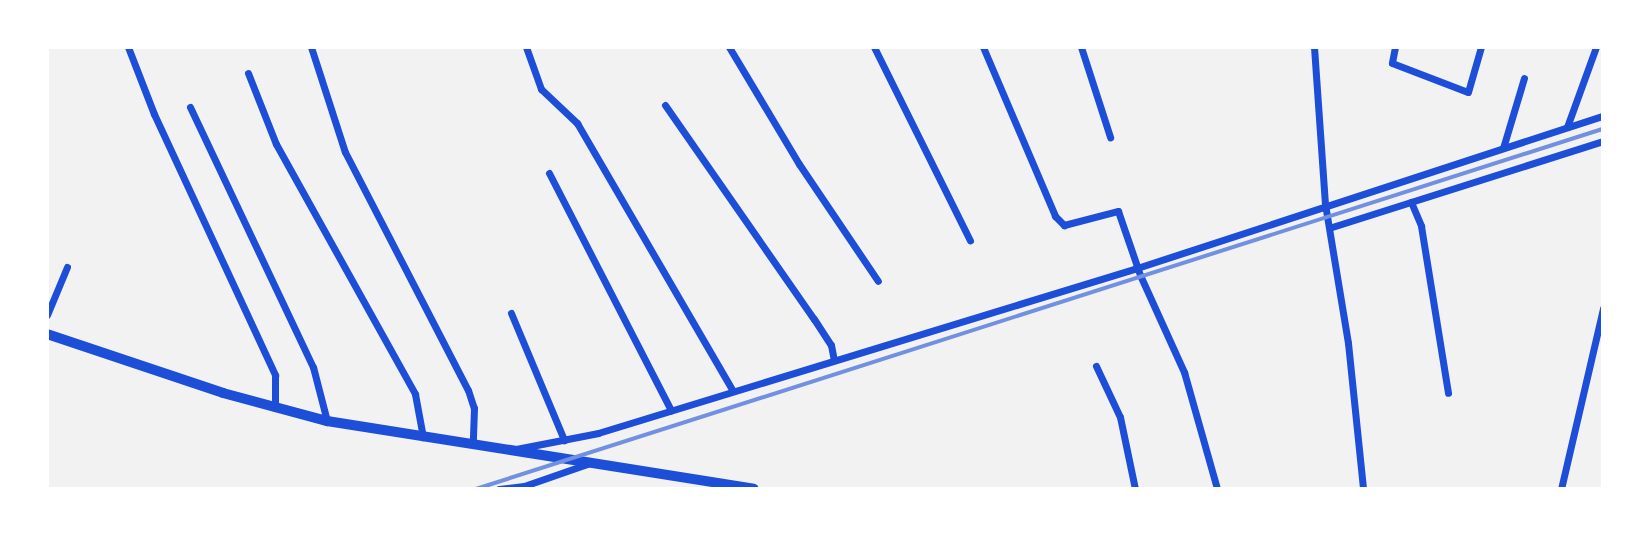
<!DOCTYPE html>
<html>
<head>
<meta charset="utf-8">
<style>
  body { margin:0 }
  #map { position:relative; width:1650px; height:536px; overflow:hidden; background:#f2f2f2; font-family:Roboto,sans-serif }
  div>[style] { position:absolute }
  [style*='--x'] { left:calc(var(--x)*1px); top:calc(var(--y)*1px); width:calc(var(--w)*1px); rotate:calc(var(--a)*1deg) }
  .minor>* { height:7px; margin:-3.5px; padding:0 3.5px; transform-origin:3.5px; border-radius:3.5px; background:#1d4ed8 }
  .primary>* { height:10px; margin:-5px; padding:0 5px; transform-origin:5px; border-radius:5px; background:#1d4ed8 }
  .rail>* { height:3.5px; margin:-1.75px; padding:0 1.75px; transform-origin:1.75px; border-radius:1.75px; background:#7290e2 }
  span { translate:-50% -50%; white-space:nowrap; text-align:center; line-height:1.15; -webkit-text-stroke:5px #fff; paint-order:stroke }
  .frame { position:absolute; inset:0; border:49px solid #fff; pointer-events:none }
</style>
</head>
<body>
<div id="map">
  <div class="minor">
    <i style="--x:128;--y:47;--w:72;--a:68.8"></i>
    <i style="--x:154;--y:114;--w:288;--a:65.1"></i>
    <i style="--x:275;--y:375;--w:33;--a:90"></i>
    <i style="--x:311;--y:47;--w:110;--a:72.1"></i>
    <i style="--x:345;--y:152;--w:268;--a:62.7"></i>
    <i style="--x:468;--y:390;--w:19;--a:72"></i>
    <i style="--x:474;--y:408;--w:36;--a:92"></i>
    <i style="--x:526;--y:47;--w:45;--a:70.3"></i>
    <i style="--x:541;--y:89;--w:50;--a:43.4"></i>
    <i style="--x:577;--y:123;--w:310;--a:59.8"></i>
    <i style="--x:729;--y:47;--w:136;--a:59.1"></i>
    <i style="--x:799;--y:164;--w:141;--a:56"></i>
    <i style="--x:874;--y:47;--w:216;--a:63.6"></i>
    <i style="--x:983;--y:47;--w:184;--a:66.9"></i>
    <i style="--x:1055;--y:216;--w:13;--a:45"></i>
    <i style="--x:1064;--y:225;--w:56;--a:-14.5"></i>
    <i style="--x:1118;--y:211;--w:68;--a:71"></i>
    <i style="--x:1140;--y:275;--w:107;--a:65.6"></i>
    <i style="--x:1184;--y:372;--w:122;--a:74.2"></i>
    <i style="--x:1081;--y:47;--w:95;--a:72.1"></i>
    <i style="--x:1314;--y:47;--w:157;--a:86"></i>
    <i style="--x:1325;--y:204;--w:141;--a:80.6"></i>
    <i style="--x:1348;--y:343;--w:147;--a:84.1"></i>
    <i style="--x:1395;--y:47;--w:16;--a:101"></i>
    <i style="--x:1392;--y:63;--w:81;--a:20.9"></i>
    <i style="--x:1468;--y:92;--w:47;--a:-73.9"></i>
    <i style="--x:248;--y:73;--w:76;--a:68.5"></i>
    <i style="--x:276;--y:144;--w:286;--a:60.9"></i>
    <i style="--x:415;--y:394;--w:44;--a:79.5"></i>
    <i style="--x:665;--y:105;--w:261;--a:55.2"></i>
    <i style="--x:814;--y:319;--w:31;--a:57"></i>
    <i style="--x:831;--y:345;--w:15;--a:79"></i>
    <i style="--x:190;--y:107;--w:288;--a:64.7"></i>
    <i style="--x:313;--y:367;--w:56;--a:75.5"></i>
    <i style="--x:1567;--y:127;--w:85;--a:-70.1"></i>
    <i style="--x:1503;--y:148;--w:73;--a:-73.3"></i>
    <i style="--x:549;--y:173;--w:267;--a:62.8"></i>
    <i style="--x:1411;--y:202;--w:26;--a:67"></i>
    <i style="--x:1421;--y:226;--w:169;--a:80.8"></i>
    <i style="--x:1332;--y:227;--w:284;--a:-17.6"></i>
    <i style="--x:511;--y:313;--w:138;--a:67.3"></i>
    <i style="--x:47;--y:315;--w:52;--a:-67.4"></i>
    <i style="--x:1096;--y:366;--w:56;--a:64.8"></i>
    <i style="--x:1120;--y:417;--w:74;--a:78.2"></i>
    <i style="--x:516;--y:449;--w:84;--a:-11"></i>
    <i style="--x:598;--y:433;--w:561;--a:-17.01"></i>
    <i style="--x:1134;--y:269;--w:493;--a:-18.1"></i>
    <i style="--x:499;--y:489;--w:25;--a:-7"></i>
    <i style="--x:524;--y:486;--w:67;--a:-19.2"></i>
    <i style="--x:1561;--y:489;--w:186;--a:-76.9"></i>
  </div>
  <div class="primary">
    <i style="--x:47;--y:334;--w:186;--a:18.5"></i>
    <i style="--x:223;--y:393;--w:108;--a:15.1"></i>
    <i style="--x:327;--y:421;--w:432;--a:9"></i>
  </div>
  <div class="rail">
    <i style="--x:476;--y:489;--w:1183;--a:-17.72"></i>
  </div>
  <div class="frame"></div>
</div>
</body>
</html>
